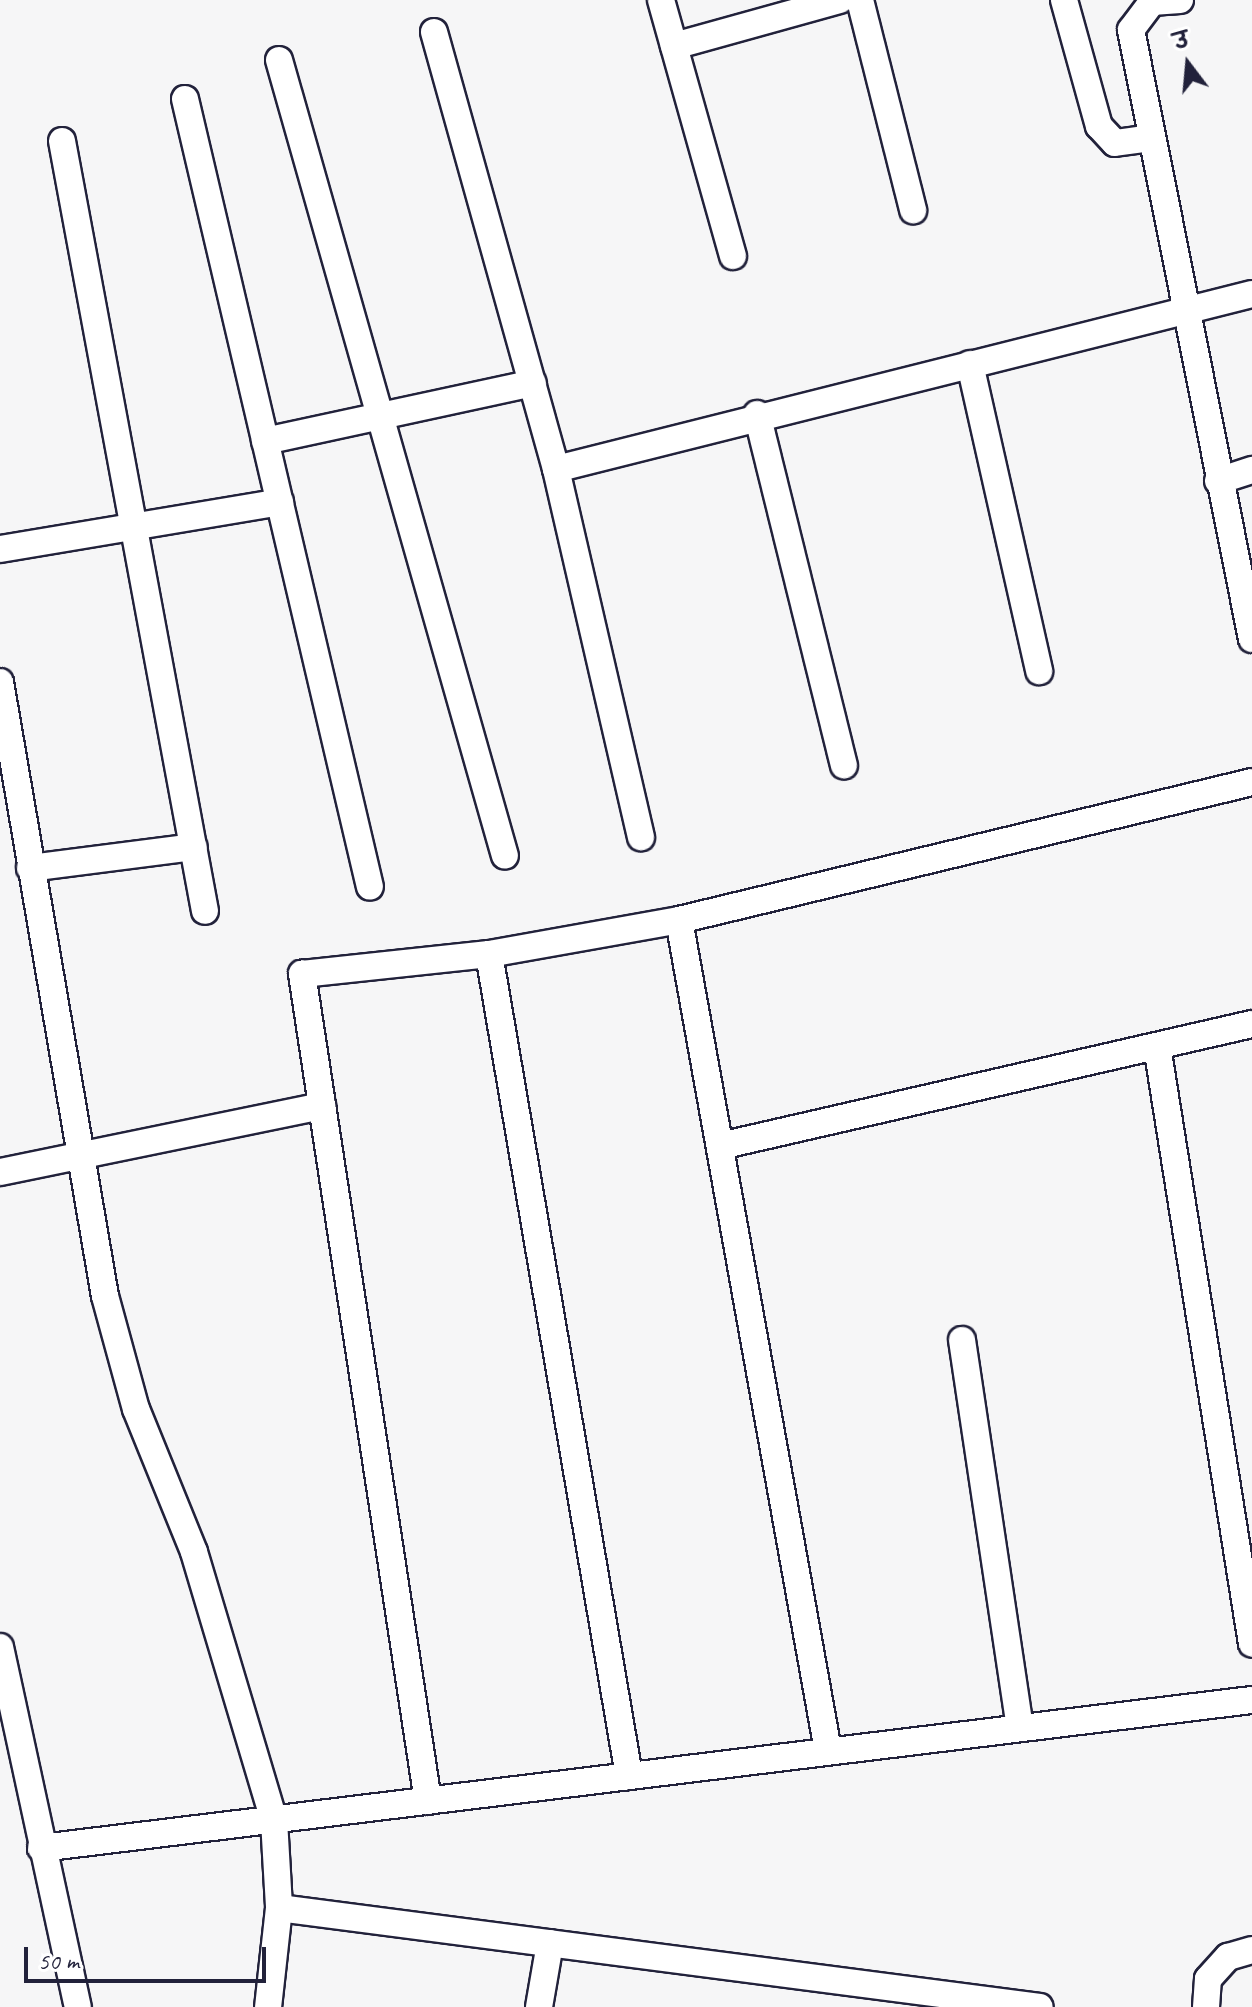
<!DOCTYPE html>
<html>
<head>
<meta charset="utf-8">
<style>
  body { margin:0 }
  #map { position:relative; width:1252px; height:2007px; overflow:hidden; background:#f6f6f7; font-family:Caveat,"Playpen Sans Deva",sans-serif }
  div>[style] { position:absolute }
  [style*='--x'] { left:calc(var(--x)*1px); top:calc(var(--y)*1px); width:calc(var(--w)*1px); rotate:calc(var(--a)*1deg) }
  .roads { filter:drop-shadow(2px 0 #22223b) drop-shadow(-2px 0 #22223b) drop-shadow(0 2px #22223b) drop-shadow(0 -2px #22223b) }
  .minor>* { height:26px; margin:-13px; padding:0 13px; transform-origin:13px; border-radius:13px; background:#fff }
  span { translate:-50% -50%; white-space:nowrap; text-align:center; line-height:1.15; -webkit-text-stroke:7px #fff; paint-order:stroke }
  .north { position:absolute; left:1148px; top:24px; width:80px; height:80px; -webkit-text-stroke:6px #fff; paint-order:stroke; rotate:344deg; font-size:22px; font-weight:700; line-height:32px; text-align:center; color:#22223b }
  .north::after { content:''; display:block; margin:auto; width:28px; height:36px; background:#22223b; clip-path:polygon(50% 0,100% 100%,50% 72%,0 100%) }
  .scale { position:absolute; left:24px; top:1947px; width:242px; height:36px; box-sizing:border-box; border:4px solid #22223b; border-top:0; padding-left:10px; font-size:24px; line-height:28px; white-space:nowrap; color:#22223b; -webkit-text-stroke:6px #fff; paint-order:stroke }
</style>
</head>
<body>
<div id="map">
  <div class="roads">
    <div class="minor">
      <i style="--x:661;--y:0;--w:266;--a:74.3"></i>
      <i style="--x:860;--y:0;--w:217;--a:75.8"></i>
      <i style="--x:1064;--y:0;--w:131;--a:74.5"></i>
      <i style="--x:1099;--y:126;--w:23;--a:47"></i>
      <i style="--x:1115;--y:143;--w:34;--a:-8"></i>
      <i style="--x:1180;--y:0;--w:28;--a:176"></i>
      <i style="--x:1152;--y:2;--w:35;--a:127"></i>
      <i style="--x:1131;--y:30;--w:621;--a:78.76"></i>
      <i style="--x:434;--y:32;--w:454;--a:74.4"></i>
      <i style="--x:556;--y:469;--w:378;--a:77"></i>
      <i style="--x:674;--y:46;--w:172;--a:-15.5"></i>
      <i style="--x:279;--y:60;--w:827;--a:74.15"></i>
      <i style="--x:185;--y:99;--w:809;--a:76.79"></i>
      <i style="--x:62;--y:141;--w:783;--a:79.48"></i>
      <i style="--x:970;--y:364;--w:315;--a:77.3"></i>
      <i style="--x:757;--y:414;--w:362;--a:76.1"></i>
      <i style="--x:265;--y:441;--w:274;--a:-12.2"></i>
      <i style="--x:556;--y:469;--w:718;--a:-14.11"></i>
      <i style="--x:1218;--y:481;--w:36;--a:-18"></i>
      <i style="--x:0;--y:549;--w:284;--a:-9.5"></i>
      <i style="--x:0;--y:682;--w:623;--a:80.3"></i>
      <i style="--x:105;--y:1296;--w:117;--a:74.7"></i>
      <i style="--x:136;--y:1409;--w:154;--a:67.9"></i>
      <i style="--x:194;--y:1552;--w:280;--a:73.4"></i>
      <i style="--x:274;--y:1820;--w:88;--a:86.7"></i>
      <i style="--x:279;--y:1908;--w:100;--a:96.3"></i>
      <i style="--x:30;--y:868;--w:165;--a:-7.3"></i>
      <i style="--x:679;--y:920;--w:844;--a:79.83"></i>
      <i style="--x:489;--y:954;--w:834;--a:80.33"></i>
      <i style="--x:1157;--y:1046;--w:605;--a:80.97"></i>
      <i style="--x:720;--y:1146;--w:546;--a:-12.92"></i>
      <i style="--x:0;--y:1172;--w:329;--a:-11.6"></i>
      <i style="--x:962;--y:1340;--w:392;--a:81.5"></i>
      <i style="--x:0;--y:1647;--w:368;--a:77.8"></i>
      <i style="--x:428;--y:1801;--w:837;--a:-98.66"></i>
      <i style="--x:302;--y:974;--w:188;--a:-6.1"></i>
      <i style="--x:489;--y:954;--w:193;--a:-10.1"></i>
      <i style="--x:679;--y:920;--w:589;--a:-13.54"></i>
      <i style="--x:41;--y:1848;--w:1220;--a:-6.97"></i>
      <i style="--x:279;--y:1908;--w:767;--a:7.41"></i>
      <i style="--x:539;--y:2007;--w:65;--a:-80.2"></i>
      <i style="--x:1206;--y:2007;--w:28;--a:-86"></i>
      <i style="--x:1208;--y:1979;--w:30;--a:-48"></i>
      <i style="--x:1228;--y:1957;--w:25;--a:-16"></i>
    </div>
  </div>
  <div class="north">उ</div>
  <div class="scale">50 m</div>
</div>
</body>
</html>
